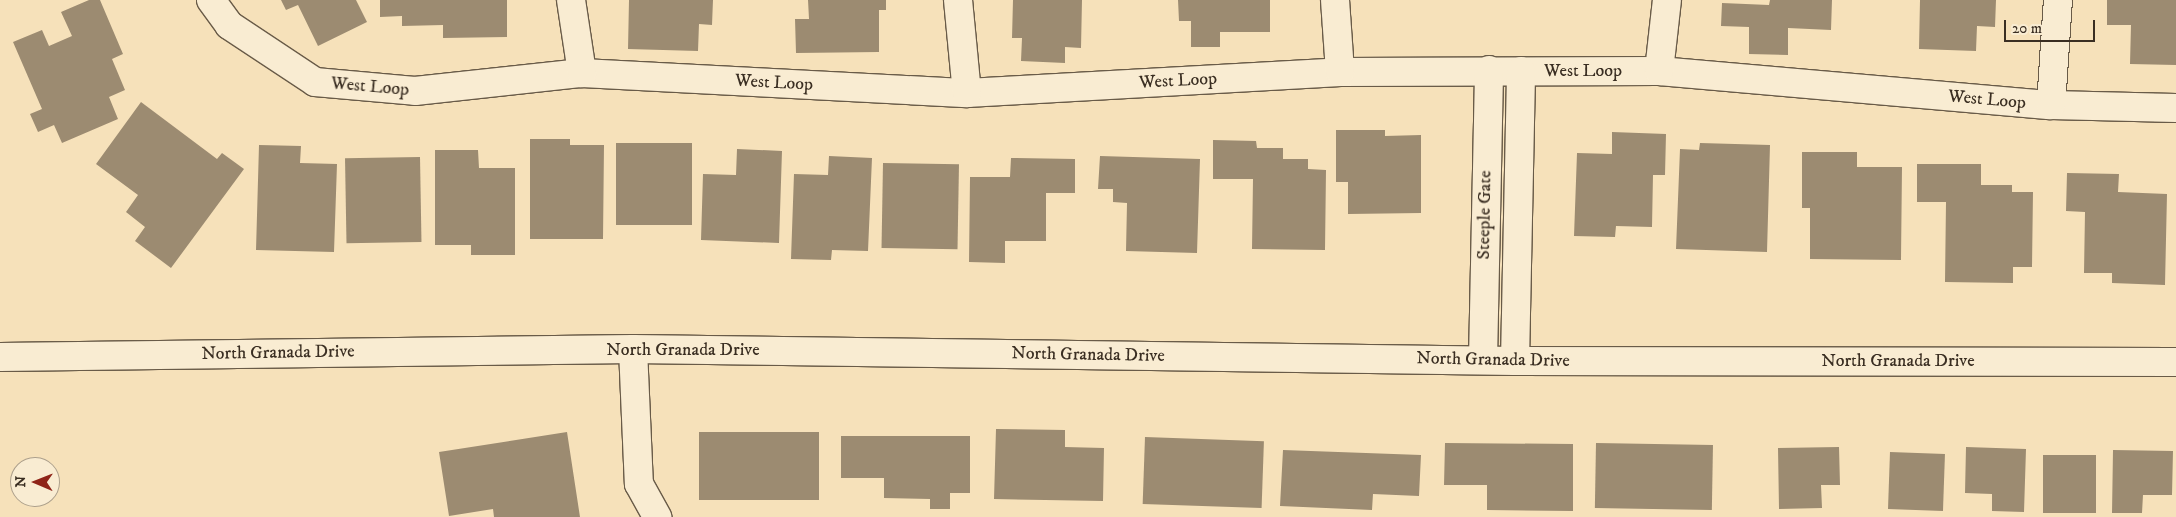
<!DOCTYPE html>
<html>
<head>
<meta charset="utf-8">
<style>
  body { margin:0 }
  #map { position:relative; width:2176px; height:517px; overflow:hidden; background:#f6e1ba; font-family:"IM FELL DW Pica",serif }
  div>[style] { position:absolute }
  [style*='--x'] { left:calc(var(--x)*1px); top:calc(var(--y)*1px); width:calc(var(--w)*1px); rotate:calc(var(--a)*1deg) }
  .building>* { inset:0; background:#9c8b71; transform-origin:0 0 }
  .roads { filter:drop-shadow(1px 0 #695b48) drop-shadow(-1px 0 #695b48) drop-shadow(0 1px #695b48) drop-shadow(0 -1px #695b48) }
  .street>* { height:28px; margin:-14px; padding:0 14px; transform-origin:14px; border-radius:14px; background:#f9ecd2 }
  .secondary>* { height:28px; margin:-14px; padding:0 14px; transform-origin:14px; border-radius:14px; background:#f9ecd2 }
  span { translate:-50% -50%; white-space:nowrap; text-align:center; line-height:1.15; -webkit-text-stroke:4.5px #f9ecd2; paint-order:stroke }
  .street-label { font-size:18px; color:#3a2e22 }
  .north { position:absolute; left:10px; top:457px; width:50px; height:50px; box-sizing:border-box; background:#f9ecd2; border:1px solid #ada08c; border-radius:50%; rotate:271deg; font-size:14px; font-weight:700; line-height:20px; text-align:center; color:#3a2e22 }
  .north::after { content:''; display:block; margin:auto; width:18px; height:22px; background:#8f2418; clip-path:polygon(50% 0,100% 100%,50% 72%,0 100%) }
  .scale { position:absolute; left:2004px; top:20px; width:91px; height:22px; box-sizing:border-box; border:2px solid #3a2e22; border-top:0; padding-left:6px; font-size:15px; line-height:18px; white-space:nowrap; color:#3a2e22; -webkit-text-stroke:4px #f9ecd2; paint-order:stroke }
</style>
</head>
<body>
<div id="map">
  <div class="building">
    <i style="clip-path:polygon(89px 0,100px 0,123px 54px,112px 59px,125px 90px,109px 97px,118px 119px,62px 143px,54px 125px,38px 132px,30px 114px,42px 109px,13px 42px,42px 30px,49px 46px,72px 36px,61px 12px)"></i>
    <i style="clip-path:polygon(281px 0,356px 0,367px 22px,318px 46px,298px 5px,286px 10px)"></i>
    <i style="clip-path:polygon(380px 0,507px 0,507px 37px,443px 38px,443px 25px,402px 26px,402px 16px,380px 17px)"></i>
    <i style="clip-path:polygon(629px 0,713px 0,712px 25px,699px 24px,698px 51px,628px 49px)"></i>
    <i style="clip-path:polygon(808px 0,886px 0,886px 10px,879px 10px,879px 52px,796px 53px,795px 19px,809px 19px)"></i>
    <i style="clip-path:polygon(1013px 0,1082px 0,1081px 48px,1065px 47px,1065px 63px,1021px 61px,1022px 38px,1012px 38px)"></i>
    <i style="clip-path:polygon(1178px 0,1270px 0,1270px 32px,1220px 32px,1220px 47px,1191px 47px,1191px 21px,1179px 21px)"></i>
    <i style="clip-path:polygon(1770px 0,1832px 0,1831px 30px,1788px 28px,1788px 55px,1749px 54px,1749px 27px,1721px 26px,1722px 3px,1769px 5px)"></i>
    <i style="clip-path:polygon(1920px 0,1996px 0,1995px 27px,1977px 26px,1976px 51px,1919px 49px)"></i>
    <i style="clip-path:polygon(2107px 0,2176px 0,2176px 65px,2130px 64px,2131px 25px,2107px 25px)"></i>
    <i style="clip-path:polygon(141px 102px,217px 159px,222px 153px,244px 169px,171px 268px,135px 241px,145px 227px,126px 212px,138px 195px,96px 164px)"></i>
    <i style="clip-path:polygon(1336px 130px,1385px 130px,1385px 136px,1421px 135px,1421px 213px,1348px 214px,1348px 182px,1336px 182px)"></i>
    <i style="clip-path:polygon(1612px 132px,1666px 134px,1665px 175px,1653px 175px,1652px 227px,1616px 226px,1615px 237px,1574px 236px,1577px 153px,1612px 154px)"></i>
    <i style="clip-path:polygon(530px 139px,570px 139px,570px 145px,604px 145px,603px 239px,530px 239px)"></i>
    <i style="clip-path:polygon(1213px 140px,1256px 141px,1257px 148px,1283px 148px,1283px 159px,1308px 159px,1308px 169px,1326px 170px,1325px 250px,1252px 249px,1253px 179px,1213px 179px)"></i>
    <i style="left:616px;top:143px;width:76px;height:82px"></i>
    <i style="clip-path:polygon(1700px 143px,1770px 145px,1767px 252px,1676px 249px,1680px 149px,1699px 150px)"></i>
    <i style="clip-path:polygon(259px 145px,301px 146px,300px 163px,337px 164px,334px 252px,256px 250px)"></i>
    <i style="clip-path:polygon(737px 149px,782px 151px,779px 243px,701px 240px,703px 174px,736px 175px)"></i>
    <i style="clip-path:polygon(435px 150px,478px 150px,479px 168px,515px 168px,515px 255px,471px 255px,471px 245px,435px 245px)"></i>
    <i style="clip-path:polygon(1802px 152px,1857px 152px,1857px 167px,1902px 167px,1901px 260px,1810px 259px,1810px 208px,1802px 208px)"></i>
    <i style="clip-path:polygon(829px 156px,872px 158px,868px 251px,832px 250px,831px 260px,791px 259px,794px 174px,828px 175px)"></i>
    <i style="clip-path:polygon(1100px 156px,1200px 159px,1197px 253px,1126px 251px,1127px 203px,1113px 202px,1113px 189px,1098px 189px)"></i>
    <i style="left:420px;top:157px;width:85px;height:75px;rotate:89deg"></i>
    <i style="clip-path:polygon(1011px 158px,1075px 159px,1075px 193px,1046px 193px,1046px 241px,1005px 241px,1005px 263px,969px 262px,970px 177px,1010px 177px)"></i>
    <i style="left:883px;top:163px;width:76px;height:85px;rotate:1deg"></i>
    <i style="clip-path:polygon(1917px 164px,1981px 164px,1981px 185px,2012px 185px,2012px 192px,2033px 192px,2032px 267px,2013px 267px,2013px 283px,1945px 282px,1946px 202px,1917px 202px)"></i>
    <i style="clip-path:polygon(2067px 173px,2119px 174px,2118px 192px,2167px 194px,2165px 285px,2112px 283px,2112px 273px,2084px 273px,2085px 212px,2066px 211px)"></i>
    <i style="clip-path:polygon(996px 429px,1065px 430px,1065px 447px,1104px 448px,1103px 501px,994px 499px)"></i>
    <i style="clip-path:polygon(567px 432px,580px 517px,494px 517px,493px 509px,449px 516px,439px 452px)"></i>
    <i style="left:699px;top:432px;width:120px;height:68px"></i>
    <i style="clip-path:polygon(841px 436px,970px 436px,970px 493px,950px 493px,950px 509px,930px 509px,930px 499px,884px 498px,884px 478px,841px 478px)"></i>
    <i style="left:1145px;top:437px;width:119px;height:67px;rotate:2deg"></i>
    <i style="clip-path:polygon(1445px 443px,1573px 444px,1573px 511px,1487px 510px,1487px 485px,1444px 485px)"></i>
    <i style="left:1596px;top:443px;width:117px;height:65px;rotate:1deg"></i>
    <i style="clip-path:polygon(1839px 447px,1840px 485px,1821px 485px,1822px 508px,1779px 509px,1778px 448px)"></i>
    <i style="clip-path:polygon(1966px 447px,2026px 449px,2024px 512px,1992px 511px,1992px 494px,1965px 493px)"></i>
    <i style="clip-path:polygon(1283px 450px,1421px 455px,1419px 496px,1373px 494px,1372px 510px,1280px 506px)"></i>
    <i style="clip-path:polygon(2113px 450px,2173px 451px,2172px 495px,2143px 495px,2142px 513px,2112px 513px)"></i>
    <i style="left:1890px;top:452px;width:55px;height:57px;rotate:2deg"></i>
    <i style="left:2043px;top:455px;width:53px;height:58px"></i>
  </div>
  <div class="roads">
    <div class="street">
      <i style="--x:211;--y:0;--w:31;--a:54"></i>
      <i style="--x:229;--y:25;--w:103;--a:33.5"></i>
      <i style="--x:315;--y:82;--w:100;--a:5.1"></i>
      <i style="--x:415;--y:91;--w:168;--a:-6.2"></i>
      <i style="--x:582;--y:73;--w:386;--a:3"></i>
      <i style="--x:967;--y:93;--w:374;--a:-3.2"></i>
      <i style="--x:1340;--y:72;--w:319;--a:-0.2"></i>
      <i style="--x:1659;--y:71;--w:393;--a:5"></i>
      <i style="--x:2051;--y:105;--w:125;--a:1.4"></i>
      <i style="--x:571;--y:0;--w:74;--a:81.4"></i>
      <i style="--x:958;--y:0;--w:93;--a:84.5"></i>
      <i style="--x:1335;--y:0;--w:72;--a:86"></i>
      <i style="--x:1659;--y:71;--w:71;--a:-83.6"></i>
      <i style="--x:2051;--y:105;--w:105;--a:-86.2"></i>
      <i style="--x:633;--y:349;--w:135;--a:87.5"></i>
      <i style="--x:639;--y:484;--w:38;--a:61"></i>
      <i style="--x:1483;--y:360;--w:290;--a:-88.8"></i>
      <i style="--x:1515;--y:361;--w:290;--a:-88.8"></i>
    </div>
    <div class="secondary">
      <i style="--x:0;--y:357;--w:633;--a:-0.72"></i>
      <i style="--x:633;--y:349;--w:882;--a:0.78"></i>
      <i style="--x:1515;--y:361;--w:661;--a:0.09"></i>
    </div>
  </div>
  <div class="street-label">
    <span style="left:1583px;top:71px">West Loop</span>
    <span style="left:1178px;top:81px;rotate:-3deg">West Loop</span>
    <span style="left:774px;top:83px;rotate:3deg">West Loop</span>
    <span style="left:370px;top:87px;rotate:5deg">West Loop</span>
    <span style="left:1987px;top:100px;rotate:5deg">West Loop</span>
    <span style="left:1485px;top:215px;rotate:-89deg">Steeple Gate</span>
    <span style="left:683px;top:350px">North Granada Drive</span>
    <span style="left:278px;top:353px;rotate:-1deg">North Granada Drive</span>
    <span style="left:1088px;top:355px;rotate:1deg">North Granada Drive</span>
    <span style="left:1493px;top:360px;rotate:1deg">North Granada Drive</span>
    <span style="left:1898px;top:361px">North Granada Drive</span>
  </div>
  <div class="north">N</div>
  <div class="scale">20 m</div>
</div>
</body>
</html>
